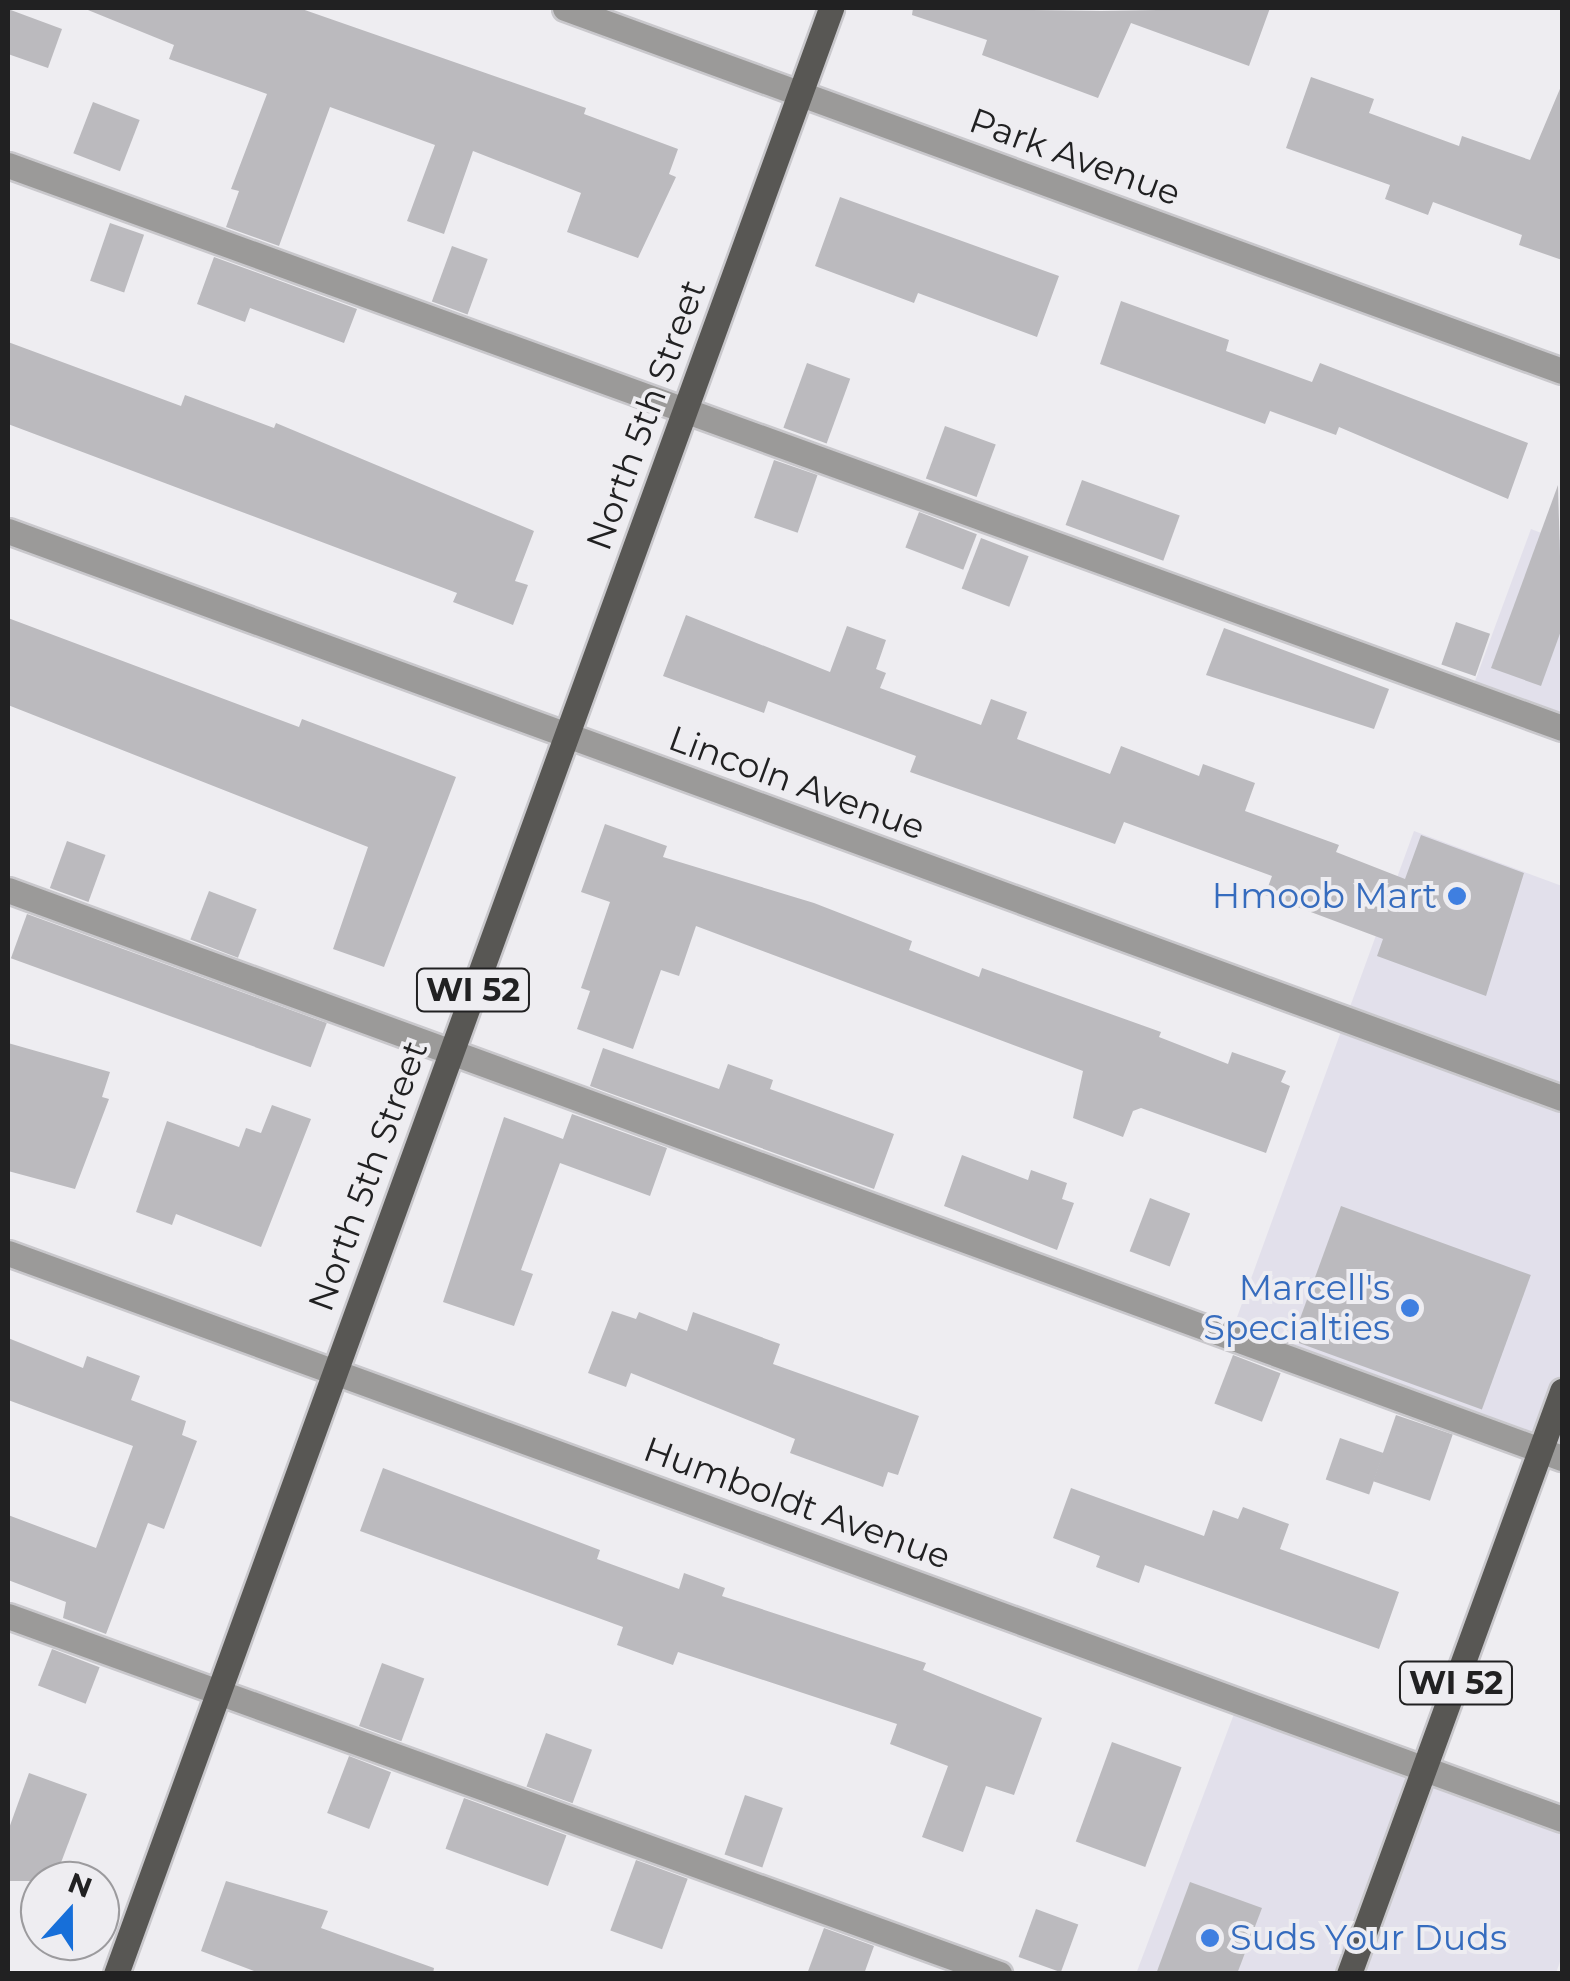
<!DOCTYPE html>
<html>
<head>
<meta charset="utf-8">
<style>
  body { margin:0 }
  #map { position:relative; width:1570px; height:1981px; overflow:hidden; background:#eeedf1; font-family:Montserrat,sans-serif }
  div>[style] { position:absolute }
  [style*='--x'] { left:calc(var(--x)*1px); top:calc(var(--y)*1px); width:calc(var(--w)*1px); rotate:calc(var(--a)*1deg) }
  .built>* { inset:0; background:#e2e0eb }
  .building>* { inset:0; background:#bbbabe; transform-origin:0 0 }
  .roads { filter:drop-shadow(2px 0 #c9c8cc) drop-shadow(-2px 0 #c9c8cc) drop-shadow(0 2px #c9c8cc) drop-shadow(0 -2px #c9c8cc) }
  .minor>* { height:25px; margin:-12.5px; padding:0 12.5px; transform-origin:12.5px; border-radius:12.5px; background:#9b9a99 }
  .major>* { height:25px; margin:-12.5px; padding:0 12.5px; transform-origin:12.5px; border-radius:12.5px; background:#585754 }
  .dots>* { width:28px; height:28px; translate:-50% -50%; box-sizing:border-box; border:5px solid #eeedf1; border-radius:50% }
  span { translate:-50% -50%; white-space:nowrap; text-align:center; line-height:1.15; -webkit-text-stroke:8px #eeedf1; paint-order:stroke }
  .shield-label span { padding:2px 8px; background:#eeedf1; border:2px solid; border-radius:8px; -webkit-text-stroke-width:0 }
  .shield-label { font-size:32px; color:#212122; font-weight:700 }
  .street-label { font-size:35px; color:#212122 }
  .shop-label { font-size:35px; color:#366cbe }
  .right { translate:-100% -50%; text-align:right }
  .left { translate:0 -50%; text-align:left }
  .frame { position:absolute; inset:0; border:10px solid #212122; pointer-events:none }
  .north { position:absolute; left:20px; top:1861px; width:100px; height:100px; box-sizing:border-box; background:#eeedf1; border:2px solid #9c9b9e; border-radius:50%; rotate:21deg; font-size:28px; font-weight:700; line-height:40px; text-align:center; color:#212122 }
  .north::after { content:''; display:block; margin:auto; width:35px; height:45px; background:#176fd9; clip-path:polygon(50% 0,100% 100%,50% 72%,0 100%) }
</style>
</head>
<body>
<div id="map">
  <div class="built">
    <i style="clip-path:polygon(1531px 529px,1562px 541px,1562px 726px,1471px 692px)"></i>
    <i style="clip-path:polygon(1414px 831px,1562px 886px,1562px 1456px,1232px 1331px)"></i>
    <i style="clip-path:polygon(1237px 1706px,1562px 1828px,1562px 1956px,1556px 1973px,1136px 1974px)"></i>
  </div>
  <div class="building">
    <i style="clip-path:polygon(83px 8px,299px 8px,586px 108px,584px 114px,678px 149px,669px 174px,676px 177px,638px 258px,567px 232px,581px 193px,473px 151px,444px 234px,407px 221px,435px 145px,330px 107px,279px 246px,226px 227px,239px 191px,231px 189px,267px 94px,169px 59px,174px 45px)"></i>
    <i style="clip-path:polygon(913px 8px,1101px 11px,1270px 8px,1249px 66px,1131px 23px,1098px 98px,982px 55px,987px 40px,912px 15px)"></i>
    <i style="clip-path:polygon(8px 9px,62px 29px,48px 68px,8px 54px)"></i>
    <i style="clip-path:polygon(1311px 77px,1374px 99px,1369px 113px,1459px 146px,1462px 136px,1530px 160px,1562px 84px,1562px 260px,1519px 245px,1522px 235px,1433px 202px,1428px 215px,1385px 199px,1390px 185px,1286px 148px)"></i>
    <i style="left:93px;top:102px;width:50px;height:55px;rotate:21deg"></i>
    <i style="clip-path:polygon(840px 197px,1059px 276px,1037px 337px,918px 293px,914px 303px,815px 266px)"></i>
    <i style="left:110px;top:223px;width:36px;height:61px;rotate:19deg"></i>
    <i style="left:452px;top:246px;width:38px;height:59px;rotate:20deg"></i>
    <i style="clip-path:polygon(214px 257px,357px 309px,344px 343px,250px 308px,245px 322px,197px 304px)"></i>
    <i style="clip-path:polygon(1121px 301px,1229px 340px,1226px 351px,1312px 382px,1320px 363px,1528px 443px,1508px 499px,1339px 427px,1336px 435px,1270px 411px,1265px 424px,1100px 364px)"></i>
    <i style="clip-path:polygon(8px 342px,181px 406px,185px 395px,274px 428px,276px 423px,534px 531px,515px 581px,528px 585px,513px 625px,453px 602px,457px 593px,8px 424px)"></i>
    <i style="left:807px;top:363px;width:46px;height:69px;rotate:20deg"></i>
    <i style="left:945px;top:426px;width:54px;height:56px;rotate:20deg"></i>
    <i style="left:774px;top:460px;width:46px;height:61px;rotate:19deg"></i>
    <i style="left:1082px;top:480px;width:104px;height:48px;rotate:20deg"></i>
    <i style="clip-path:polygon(1558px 485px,1562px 628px,1541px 686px,1491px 668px)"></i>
    <i style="left:919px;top:512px;width:62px;height:38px;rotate:21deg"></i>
    <i style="left:981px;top:538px;width:51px;height:54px;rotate:21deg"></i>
    <i style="clip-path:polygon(686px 615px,830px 672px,847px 626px,886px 640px,876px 669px,886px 673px,880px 688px,981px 725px,991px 699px,1027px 712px,1017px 739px,1110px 774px,1121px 746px,1199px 776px,1203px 764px,1255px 783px,1245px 811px,1339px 845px,1336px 852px,1405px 879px,1421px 835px,1524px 873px,1486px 996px,1377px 956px,1383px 939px,1265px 895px,1272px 876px,1124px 822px,1115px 844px,910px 772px,916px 756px,768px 701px,764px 713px,663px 676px)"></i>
    <i style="clip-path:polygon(8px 618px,299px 727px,302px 719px,456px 777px,384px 967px,333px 949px,368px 847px,8px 705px)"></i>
    <i style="left:1456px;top:622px;width:36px;height:45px;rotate:19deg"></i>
    <i style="clip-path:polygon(1224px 628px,1389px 689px,1374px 729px,1206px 675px)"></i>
    <i style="clip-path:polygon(605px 824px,667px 846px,663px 857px,814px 903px,912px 941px,909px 950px,979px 977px,982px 968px,1161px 1032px,1159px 1037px,1228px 1064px,1232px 1052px,1286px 1071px,1281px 1082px,1290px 1086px,1266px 1153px,1141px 1108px,1133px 1111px,1123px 1137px,1073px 1118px,1083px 1071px,696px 926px,679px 976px,661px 970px,633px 1049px,577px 1029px,590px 991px,581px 988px,610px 902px,581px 892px)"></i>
    <i style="left:67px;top:841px;width:41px;height:50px;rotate:20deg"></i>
    <i style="left:209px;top:891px;width:51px;height:52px;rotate:21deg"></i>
    <i style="left:27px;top:914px;width:319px;height:47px;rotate:20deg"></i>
    <i style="clip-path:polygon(8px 1043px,110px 1072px,102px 1097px,109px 1099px,75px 1189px,8px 1171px)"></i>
    <i style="clip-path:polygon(603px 1048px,719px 1089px,728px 1064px,773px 1080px,770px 1089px,894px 1134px,874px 1189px,590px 1086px)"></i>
    <i style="clip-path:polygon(272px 1105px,311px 1119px,261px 1247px,176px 1214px,172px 1225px,136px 1212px,167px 1121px,239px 1147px,246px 1128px,261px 1133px)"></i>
    <i style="clip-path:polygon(572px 1114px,667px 1148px,650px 1196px,560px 1163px,521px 1270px,533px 1274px,514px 1326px,443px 1302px,504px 1117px,563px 1139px)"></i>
    <i style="clip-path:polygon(962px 1155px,1028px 1180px,1031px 1170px,1067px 1183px,1062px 1199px,1074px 1203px,1057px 1250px,944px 1206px)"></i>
    <i style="left:1150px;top:1198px;width:43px;height:57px;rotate:21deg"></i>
    <i style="left:1341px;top:1206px;width:202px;height:143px;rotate:20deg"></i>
    <i style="clip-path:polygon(612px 1311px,636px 1319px,639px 1312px,687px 1331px,693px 1312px,780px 1344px,773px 1364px,919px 1416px,898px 1475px,888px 1472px,883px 1487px,790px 1453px,795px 1439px,631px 1373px,626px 1387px,588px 1373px)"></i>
    <i style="clip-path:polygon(8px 1338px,83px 1368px,87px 1356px,140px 1376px,131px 1400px,186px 1421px,182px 1435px,197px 1441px,164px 1529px,148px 1523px,106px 1634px,63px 1618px,66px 1602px,8px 1580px,8px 1515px,96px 1548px,133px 1446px,8px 1400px)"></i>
    <i style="left:1233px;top:1355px;width:51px;height:52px;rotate:21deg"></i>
    <i style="left:1396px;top:1415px;width:60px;height:70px;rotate:19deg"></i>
    <i style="left:1340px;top:1438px;width:46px;height:44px;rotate:19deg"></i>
    <i style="clip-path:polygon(383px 1468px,600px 1550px,597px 1559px,679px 1589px,684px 1573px,725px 1588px,722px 1596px,926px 1663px,923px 1670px,1042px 1718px,1014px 1795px,986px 1786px,963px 1852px,922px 1837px,948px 1766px,890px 1744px,897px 1724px,678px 1652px,673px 1665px,617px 1645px,623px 1627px,360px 1531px)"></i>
    <i style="clip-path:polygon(1071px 1488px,1204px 1536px,1213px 1510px,1238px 1519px,1243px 1507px,1289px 1524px,1280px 1549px,1399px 1592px,1379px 1649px,1145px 1565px,1139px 1583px,1096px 1567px,1100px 1556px,1053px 1538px)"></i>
    <i style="left:52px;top:1649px;width:51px;height:39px;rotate:21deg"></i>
    <i style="left:382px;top:1663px;width:45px;height:67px;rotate:20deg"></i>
    <i style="left:546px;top:1733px;width:49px;height:57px;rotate:20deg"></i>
    <i style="left:1112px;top:1742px;width:74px;height:106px;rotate:20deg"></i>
    <i style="left:349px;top:1756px;width:45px;height:61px;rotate:21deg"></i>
    <i style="clip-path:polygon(29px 1773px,87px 1794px,54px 1881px,8px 1881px,8px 1831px)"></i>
    <i style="left:745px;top:1795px;width:40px;height:63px;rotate:19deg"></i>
    <i style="left:464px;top:1798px;width:109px;height:54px;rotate:20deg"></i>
    <i style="left:636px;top:1860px;width:55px;height:75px;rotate:20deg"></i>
    <i style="clip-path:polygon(226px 1881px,328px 1911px,321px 1928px,434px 1968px,433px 1974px,262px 1974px,201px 1951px)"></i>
    <i style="clip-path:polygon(1190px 1882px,1262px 1908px,1237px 1974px,1156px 1974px)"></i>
    <i style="left:1036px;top:1909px;width:45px;height:51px;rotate:20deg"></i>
    <i style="clip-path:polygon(824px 1928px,874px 1946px,864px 1974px,807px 1974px)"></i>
  </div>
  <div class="roads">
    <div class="minor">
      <i style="--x:565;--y:8;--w:1061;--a:20.01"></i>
      <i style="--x:8;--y:165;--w:1653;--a:19.91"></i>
      <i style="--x:8;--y:531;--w:1654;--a:20.05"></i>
      <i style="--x:8;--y:890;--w:1655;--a:20.08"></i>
      <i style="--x:8;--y:1253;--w:1654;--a:20.01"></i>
      <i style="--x:8;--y:1616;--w:1054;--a:19.86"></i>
    </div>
    <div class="major">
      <i style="--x:116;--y:1974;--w:2092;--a:-70.01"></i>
      <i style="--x:1349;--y:1974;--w:621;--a:-69.93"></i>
    </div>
  </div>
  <div class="dots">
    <i style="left:1457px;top:896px;background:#3f7fe0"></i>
    <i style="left:1410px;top:1308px;background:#3f7fe0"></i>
    <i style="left:1210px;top:1938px;background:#3f7fe0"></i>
  </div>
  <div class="shield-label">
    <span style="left:473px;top:990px">WI 52</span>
    <span style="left:1456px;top:1683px">WI 52</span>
  </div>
  <div class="street-label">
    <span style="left:1075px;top:157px;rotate:20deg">Park Avenue</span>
    <span style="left:646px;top:415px;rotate:-70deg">North 5th Street</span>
    <span style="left:797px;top:783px;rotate:20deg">Lincoln Avenue</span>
    <span style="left:368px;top:1176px;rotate:-70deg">North 5th Street</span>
    <span style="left:797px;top:1503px;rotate:20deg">Humboldt Avenue</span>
  </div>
  <div class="shop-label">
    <span class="right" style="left:1437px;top:896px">Hmoob Mart</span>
    <span class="right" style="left:1390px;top:1308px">Marcell's<br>Specialties</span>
    <span class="left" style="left:1230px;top:1938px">Suds Your Duds</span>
  </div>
  <div class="frame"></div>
  <div class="north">N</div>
</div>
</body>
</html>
